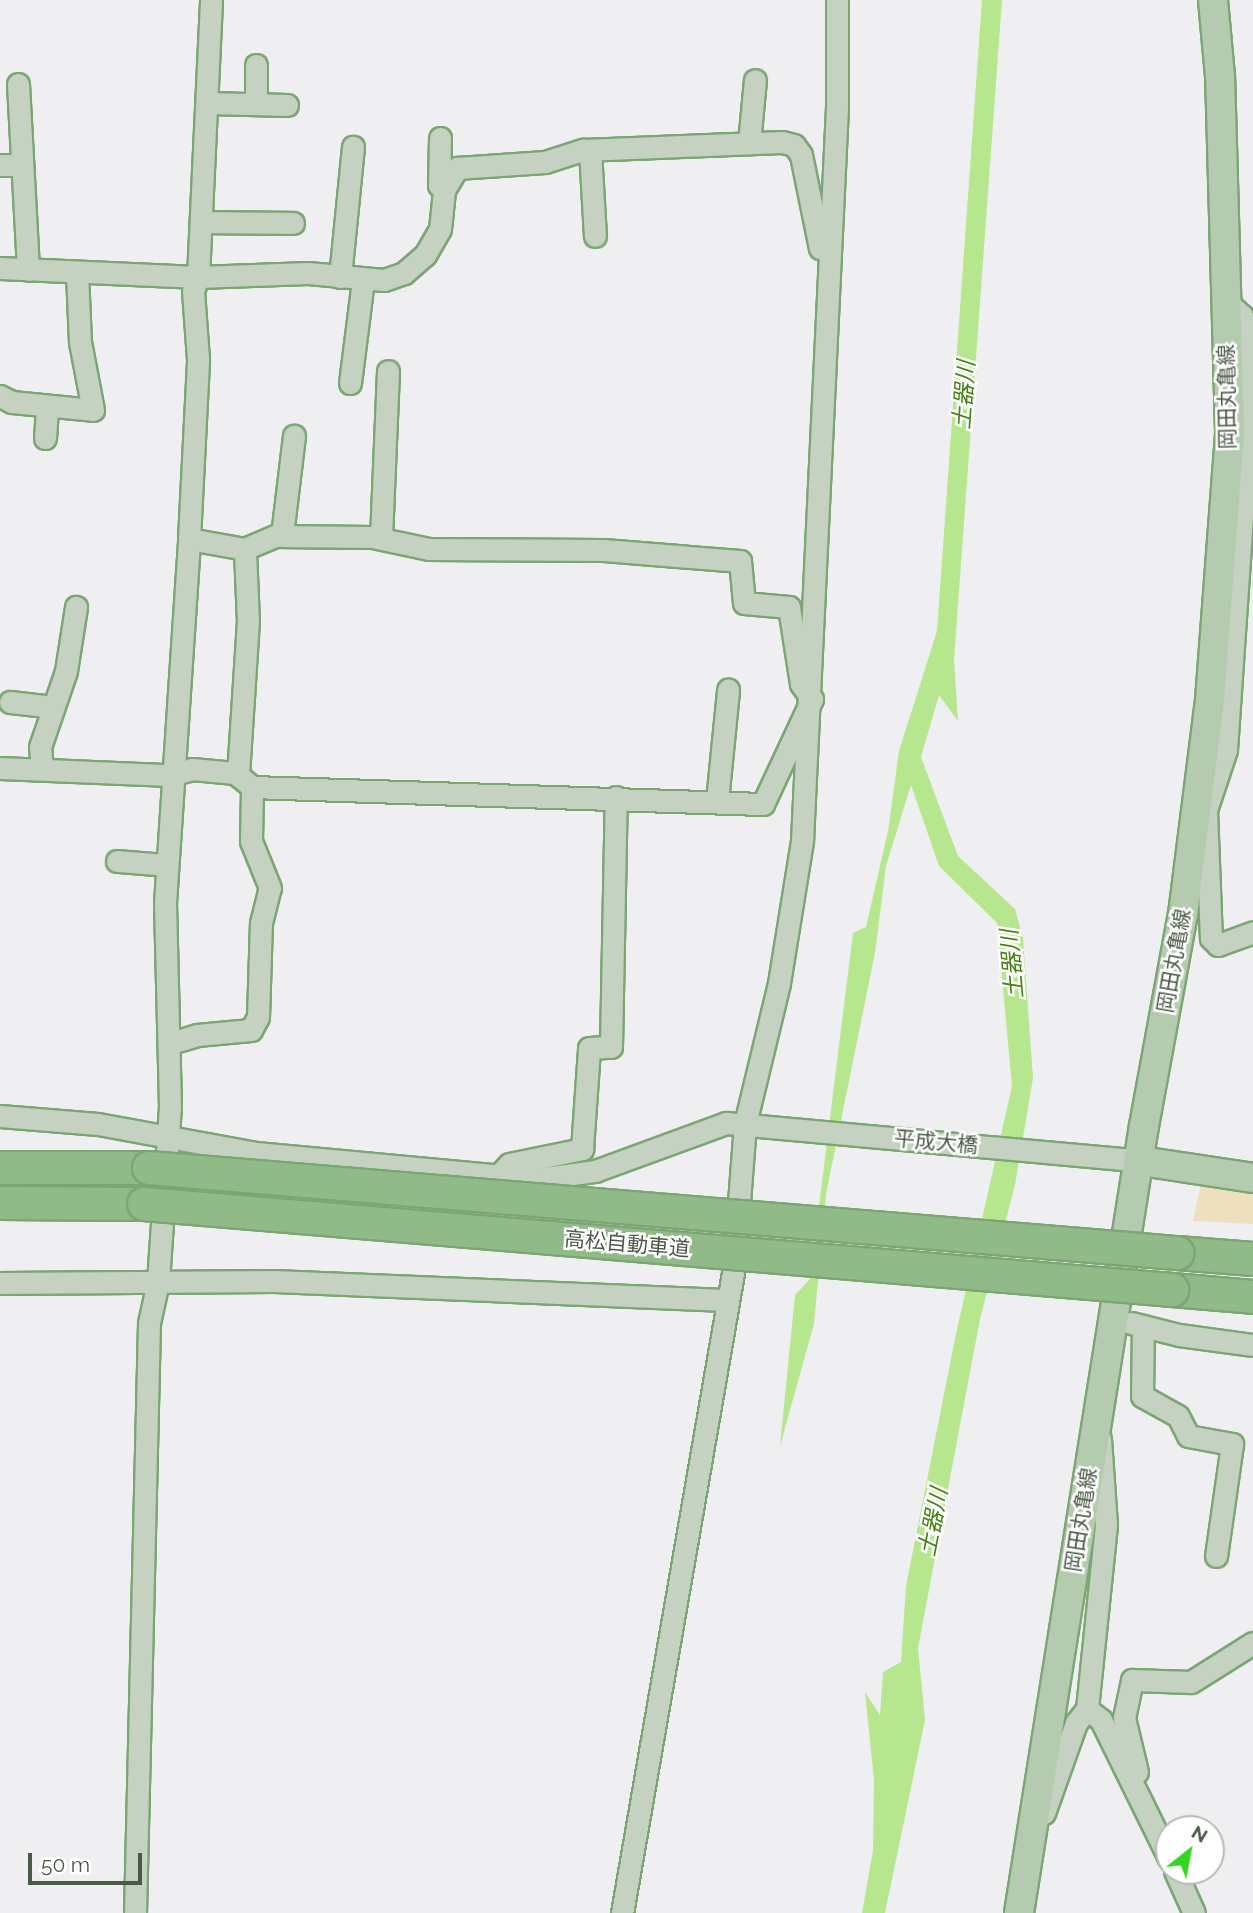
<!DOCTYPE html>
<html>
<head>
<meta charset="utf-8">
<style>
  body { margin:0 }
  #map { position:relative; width:1253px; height:1913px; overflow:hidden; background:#efeef1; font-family:Raleway,"Noto Sans JP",sans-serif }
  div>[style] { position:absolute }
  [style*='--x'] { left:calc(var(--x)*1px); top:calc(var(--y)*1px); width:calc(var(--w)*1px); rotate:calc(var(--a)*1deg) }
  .green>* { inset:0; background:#ece0bf }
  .water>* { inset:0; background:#b6e78e }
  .roads { filter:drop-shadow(2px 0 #7ba674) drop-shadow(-2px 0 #7ba674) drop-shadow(0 2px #7ba674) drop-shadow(0 -2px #7ba674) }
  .minor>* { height:21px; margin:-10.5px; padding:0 10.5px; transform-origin:10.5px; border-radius:10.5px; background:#c5d2c2 }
  .major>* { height:28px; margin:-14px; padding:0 14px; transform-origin:14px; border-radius:14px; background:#b4cbaf }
  .highway>* { height:32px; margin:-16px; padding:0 16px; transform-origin:16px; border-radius:16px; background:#90ba88 }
  .bridges { filter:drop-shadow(2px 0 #7ba674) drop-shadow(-2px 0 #7ba674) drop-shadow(0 2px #7ba674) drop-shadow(0 -2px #7ba674) }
  .highway-bridge>* { height:32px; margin:-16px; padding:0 16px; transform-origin:16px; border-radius:16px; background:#90ba88 }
  span { translate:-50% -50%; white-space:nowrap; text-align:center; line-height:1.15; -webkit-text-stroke:5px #fff; paint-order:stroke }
  .street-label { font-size:21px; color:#4b5a47 }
  .water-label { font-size:23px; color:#468313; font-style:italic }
  .north { position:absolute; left:1155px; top:1815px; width:70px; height:70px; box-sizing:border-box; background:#fff; border:2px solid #b7bdb5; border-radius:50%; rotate:31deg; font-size:19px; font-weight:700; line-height:28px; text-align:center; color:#4b5a47 }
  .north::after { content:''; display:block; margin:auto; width:24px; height:32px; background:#34d523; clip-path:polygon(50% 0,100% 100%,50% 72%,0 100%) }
  .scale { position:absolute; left:28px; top:1853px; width:114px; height:32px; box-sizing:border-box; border:4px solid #4b5a47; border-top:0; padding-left:9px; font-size:21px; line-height:24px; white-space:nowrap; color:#4b5a47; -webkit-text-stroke:5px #fff; paint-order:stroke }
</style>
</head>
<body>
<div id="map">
  <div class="green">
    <i style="clip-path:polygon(1202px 1180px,1253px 1191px,1253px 1224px,1193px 1221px)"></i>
  </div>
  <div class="water">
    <i style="clip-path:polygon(982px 0,1002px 0,954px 660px,958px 721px,939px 695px,921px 757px,958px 856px,1015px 909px,1023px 938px,1033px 1078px,1015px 1185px,980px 1319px,918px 1648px,925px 1720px,885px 1913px,862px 1913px,873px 1850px,874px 1780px,865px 1692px,880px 1715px,883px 1672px,901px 1662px,906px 1586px,956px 1334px,1012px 1086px,997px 923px,939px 866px,911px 785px,886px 866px,875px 953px,826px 1194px,814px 1324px,780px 1446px,795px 1295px,810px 1279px,853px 933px,866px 927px,888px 831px,899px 751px,937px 631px)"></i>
  </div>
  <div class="roads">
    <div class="minor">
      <i style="--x:256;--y:65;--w:39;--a:90"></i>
      <i style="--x:18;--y:84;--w:186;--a:86.9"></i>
      <i style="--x:208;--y:103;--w:79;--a:1.5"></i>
      <i style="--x:440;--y:138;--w:47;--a:91.2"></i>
      <i style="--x:439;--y:185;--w:7;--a:45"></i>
      <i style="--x:749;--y:143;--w:63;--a:-84.6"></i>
      <i style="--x:590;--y:150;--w:86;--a:86.7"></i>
      <i style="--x:0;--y:165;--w:22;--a:0"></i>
      <i style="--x:201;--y:222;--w:92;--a:0.6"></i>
      <i style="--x:0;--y:268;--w:198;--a:2.6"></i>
      <i style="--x:198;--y:277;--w:110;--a:-2.1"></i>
      <i style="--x:308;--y:273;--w:76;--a:5.3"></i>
      <i style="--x:384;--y:280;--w:21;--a:-19"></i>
      <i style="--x:404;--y:273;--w:28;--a:-41"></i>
      <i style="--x:425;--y:255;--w:30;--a:-60"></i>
      <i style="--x:440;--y:229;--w:39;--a:-84"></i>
      <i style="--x:444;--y:190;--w:26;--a:-59"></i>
      <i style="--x:457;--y:168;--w:88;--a:-3.9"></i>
      <i style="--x:545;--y:162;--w:40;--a:-18"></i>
      <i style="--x:583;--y:150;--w:199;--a:-2.3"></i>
      <i style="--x:782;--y:142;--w:12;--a:14"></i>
      <i style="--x:794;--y:145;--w:12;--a:55"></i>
      <i style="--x:801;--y:155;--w:95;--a:78.5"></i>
      <i style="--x:340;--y:277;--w:131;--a:-84.3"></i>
      <i style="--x:350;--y:383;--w:104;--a:-82.8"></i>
      <i style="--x:0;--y:396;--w:13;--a:27"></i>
      <i style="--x:12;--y:402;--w:81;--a:5.6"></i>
      <i style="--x:93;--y:410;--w:69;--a:-100.8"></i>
      <i style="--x:80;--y:342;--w:69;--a:-92.5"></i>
      <i style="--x:45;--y:438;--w:32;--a:-86"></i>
      <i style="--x:282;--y:535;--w:100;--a:-83.1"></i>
      <i style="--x:381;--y:538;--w:167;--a:-87.6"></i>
      <i style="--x:10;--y:702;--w:43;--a:6.6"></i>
      <i style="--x:0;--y:768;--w:170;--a:2.4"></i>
      <i style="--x:170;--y:775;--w:23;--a:-15"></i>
      <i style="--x:192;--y:769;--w:43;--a:5.3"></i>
      <i style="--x:235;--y:773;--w:22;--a:39"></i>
      <i style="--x:252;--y:787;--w:511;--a:1.91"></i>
      <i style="--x:763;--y:804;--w:116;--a:-65"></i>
      <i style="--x:812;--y:699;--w:19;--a:-126"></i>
      <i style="--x:801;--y:684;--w:78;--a:-98.9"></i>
      <i style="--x:789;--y:607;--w:45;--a:-174.9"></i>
      <i style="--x:744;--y:603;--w:42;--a:-95.4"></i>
      <i style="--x:740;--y:561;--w:137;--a:-175.4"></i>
      <i style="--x:603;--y:550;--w:174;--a:-179.7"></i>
      <i style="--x:429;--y:549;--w:58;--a:-168.1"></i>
      <i style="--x:372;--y:537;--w:97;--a:-179.4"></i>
      <i style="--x:275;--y:536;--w:33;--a:157"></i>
      <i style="--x:245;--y:549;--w:57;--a:-169.9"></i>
      <i style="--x:42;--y:769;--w:22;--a:-95"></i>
      <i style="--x:40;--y:747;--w:80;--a:-71.1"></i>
      <i style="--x:66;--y:671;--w:65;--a:-81.1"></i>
      <i style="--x:238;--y:775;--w:153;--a:-86.3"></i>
      <i style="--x:248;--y:622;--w:73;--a:-92.4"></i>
      <i style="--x:717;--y:801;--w:112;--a:-84.3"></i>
      <i style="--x:1202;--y:809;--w:4;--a:14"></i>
      <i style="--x:1206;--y:810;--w:128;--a:87.8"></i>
      <i style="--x:1211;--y:938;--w:10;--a:45"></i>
      <i style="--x:1218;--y:945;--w:37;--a:-20"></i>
      <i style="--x:1206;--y:810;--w:63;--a:-71.6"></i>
      <i style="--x:1226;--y:750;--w:312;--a:-86.1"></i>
      <i style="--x:1247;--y:439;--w:80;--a:-88.6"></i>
      <i style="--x:1249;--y:359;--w:44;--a:-99.2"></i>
      <i style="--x:1242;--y:316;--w:25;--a:-137"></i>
      <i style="--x:117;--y:861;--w:50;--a:4.6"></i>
      <i style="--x:171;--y:1043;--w:27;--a:-17"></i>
      <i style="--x:197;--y:1035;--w:54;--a:-5.3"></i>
      <i style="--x:251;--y:1030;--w:15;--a:-62"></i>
      <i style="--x:258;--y:1017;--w:94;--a:-88.2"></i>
      <i style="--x:261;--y:923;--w:36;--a:-76"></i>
      <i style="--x:270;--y:888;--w:51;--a:-112"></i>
      <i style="--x:251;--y:841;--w:54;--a:-88.9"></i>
      <i style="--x:0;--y:1116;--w:98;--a:4.7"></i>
      <i style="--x:98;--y:1124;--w:161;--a:10.4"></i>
      <i style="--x:256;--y:1153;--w:283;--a:5.3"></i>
      <i style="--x:538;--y:1179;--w:58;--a:-8"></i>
      <i style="--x:595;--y:1171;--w:140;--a:-20.1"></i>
      <i style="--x:726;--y:1123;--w:417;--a:5.2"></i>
      <i style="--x:498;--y:1176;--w:16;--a:-47"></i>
      <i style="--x:509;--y:1164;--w:75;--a:-11.6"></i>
      <i style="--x:582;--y:1149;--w:101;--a:-86"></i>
      <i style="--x:589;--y:1048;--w:22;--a:-3"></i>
      <i style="--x:611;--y:1047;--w:250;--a:-88.9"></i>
      <i style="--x:0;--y:1283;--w:274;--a:-0.4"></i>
      <i style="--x:274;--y:1281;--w:452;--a:2.4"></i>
      <i style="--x:1131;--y:1323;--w:49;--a:14"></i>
      <i style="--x:1179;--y:1335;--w:75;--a:7.7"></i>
      <i style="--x:1143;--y:1326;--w:70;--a:90.8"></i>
      <i style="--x:1142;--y:1396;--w:41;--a:29.1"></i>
      <i style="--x:1178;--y:1416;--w:22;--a:63"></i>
      <i style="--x:1188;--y:1436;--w:45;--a:10.3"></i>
      <i style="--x:1232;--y:1444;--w:113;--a:98.1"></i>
      <i style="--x:1100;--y:1439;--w:86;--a:86"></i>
      <i style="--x:1106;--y:1525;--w:185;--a:95.9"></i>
      <i style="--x:1087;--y:1709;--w:18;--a:38"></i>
      <i style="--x:1101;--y:1720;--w:154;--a:63.8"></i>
      <i style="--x:1137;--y:1772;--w:56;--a:-103.5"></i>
      <i style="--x:1124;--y:1718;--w:39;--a:-78"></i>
      <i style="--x:1132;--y:1680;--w:59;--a:1.9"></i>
      <i style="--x:1191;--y:1682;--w:73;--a:-32.2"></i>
      <i style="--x:1044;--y:1813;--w:96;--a:-70.4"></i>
      <i style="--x:1076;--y:1723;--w:18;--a:-52"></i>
      <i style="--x:1175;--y:1871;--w:46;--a:65.7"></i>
      <i style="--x:135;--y:1913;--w:590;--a:-88.64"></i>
      <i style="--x:149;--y:1323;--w:42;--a:-77.6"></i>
      <i style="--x:158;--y:1282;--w:175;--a:-86.1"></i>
      <i style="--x:170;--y:1107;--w:204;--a:-91.4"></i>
      <i style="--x:165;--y:903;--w:365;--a:-86.2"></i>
      <i style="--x:189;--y:539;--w:180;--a:-87.1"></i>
      <i style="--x:198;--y:359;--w:68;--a:-94.2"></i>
      <i style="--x:193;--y:291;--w:15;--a:-70"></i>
      <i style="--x:198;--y:277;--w:277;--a:-87.3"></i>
      <i style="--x:622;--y:1913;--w:656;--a:-80.16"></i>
      <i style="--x:734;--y:1267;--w:143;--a:-85.6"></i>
      <i style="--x:745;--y:1124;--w:145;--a:-76.4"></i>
      <i style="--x:779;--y:983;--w:144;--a:-80.8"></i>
      <i style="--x:802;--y:841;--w:735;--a:-87.27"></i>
      <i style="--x:837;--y:107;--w:107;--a:-90"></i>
    </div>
    <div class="major">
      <i style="--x:1141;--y:1161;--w:113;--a:8.6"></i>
      <i style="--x:1019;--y:1913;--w:797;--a:-80.98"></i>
      <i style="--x:1144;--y:1126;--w:216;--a:-79.6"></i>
      <i style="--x:1183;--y:914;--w:216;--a:-82.8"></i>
      <i style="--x:1210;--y:700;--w:270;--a:-85.7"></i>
      <i style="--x:1230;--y:431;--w:355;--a:-91.6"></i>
      <i style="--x:1220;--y:76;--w:76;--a:-95.3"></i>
    </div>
    <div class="highway">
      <i style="--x:0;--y:1168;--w:149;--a:0"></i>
      <i style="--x:0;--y:1203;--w:144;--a:0.4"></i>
      <i style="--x:1177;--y:1253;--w:76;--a:4.5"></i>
      <i style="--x:1172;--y:1290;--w:81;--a:4.9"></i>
    </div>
  </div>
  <div class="bridges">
    <div class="highway-bridge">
      <i style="--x:149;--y:1168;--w:1032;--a:4.73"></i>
      <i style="--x:144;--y:1204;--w:1032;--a:4.78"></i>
    </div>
  </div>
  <div class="street-label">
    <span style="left:1227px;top:397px;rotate:-91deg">岡田丸亀線</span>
    <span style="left:1174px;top:961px;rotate:-80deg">岡田丸亀線</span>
    <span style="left:936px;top:1142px;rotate:5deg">平成大橋</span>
    <span style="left:627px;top:1244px;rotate:5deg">高松自動車道</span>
    <span style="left:1081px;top:1520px;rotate:-81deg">岡田丸亀線</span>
  </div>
  <div class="water-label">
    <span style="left:964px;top:395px;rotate:-86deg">土器川</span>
    <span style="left:1012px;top:964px;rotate:-95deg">土器川</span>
    <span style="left:933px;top:1522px;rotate:-79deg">土器川</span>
  </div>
  <div class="north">N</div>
  <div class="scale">50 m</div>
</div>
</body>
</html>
